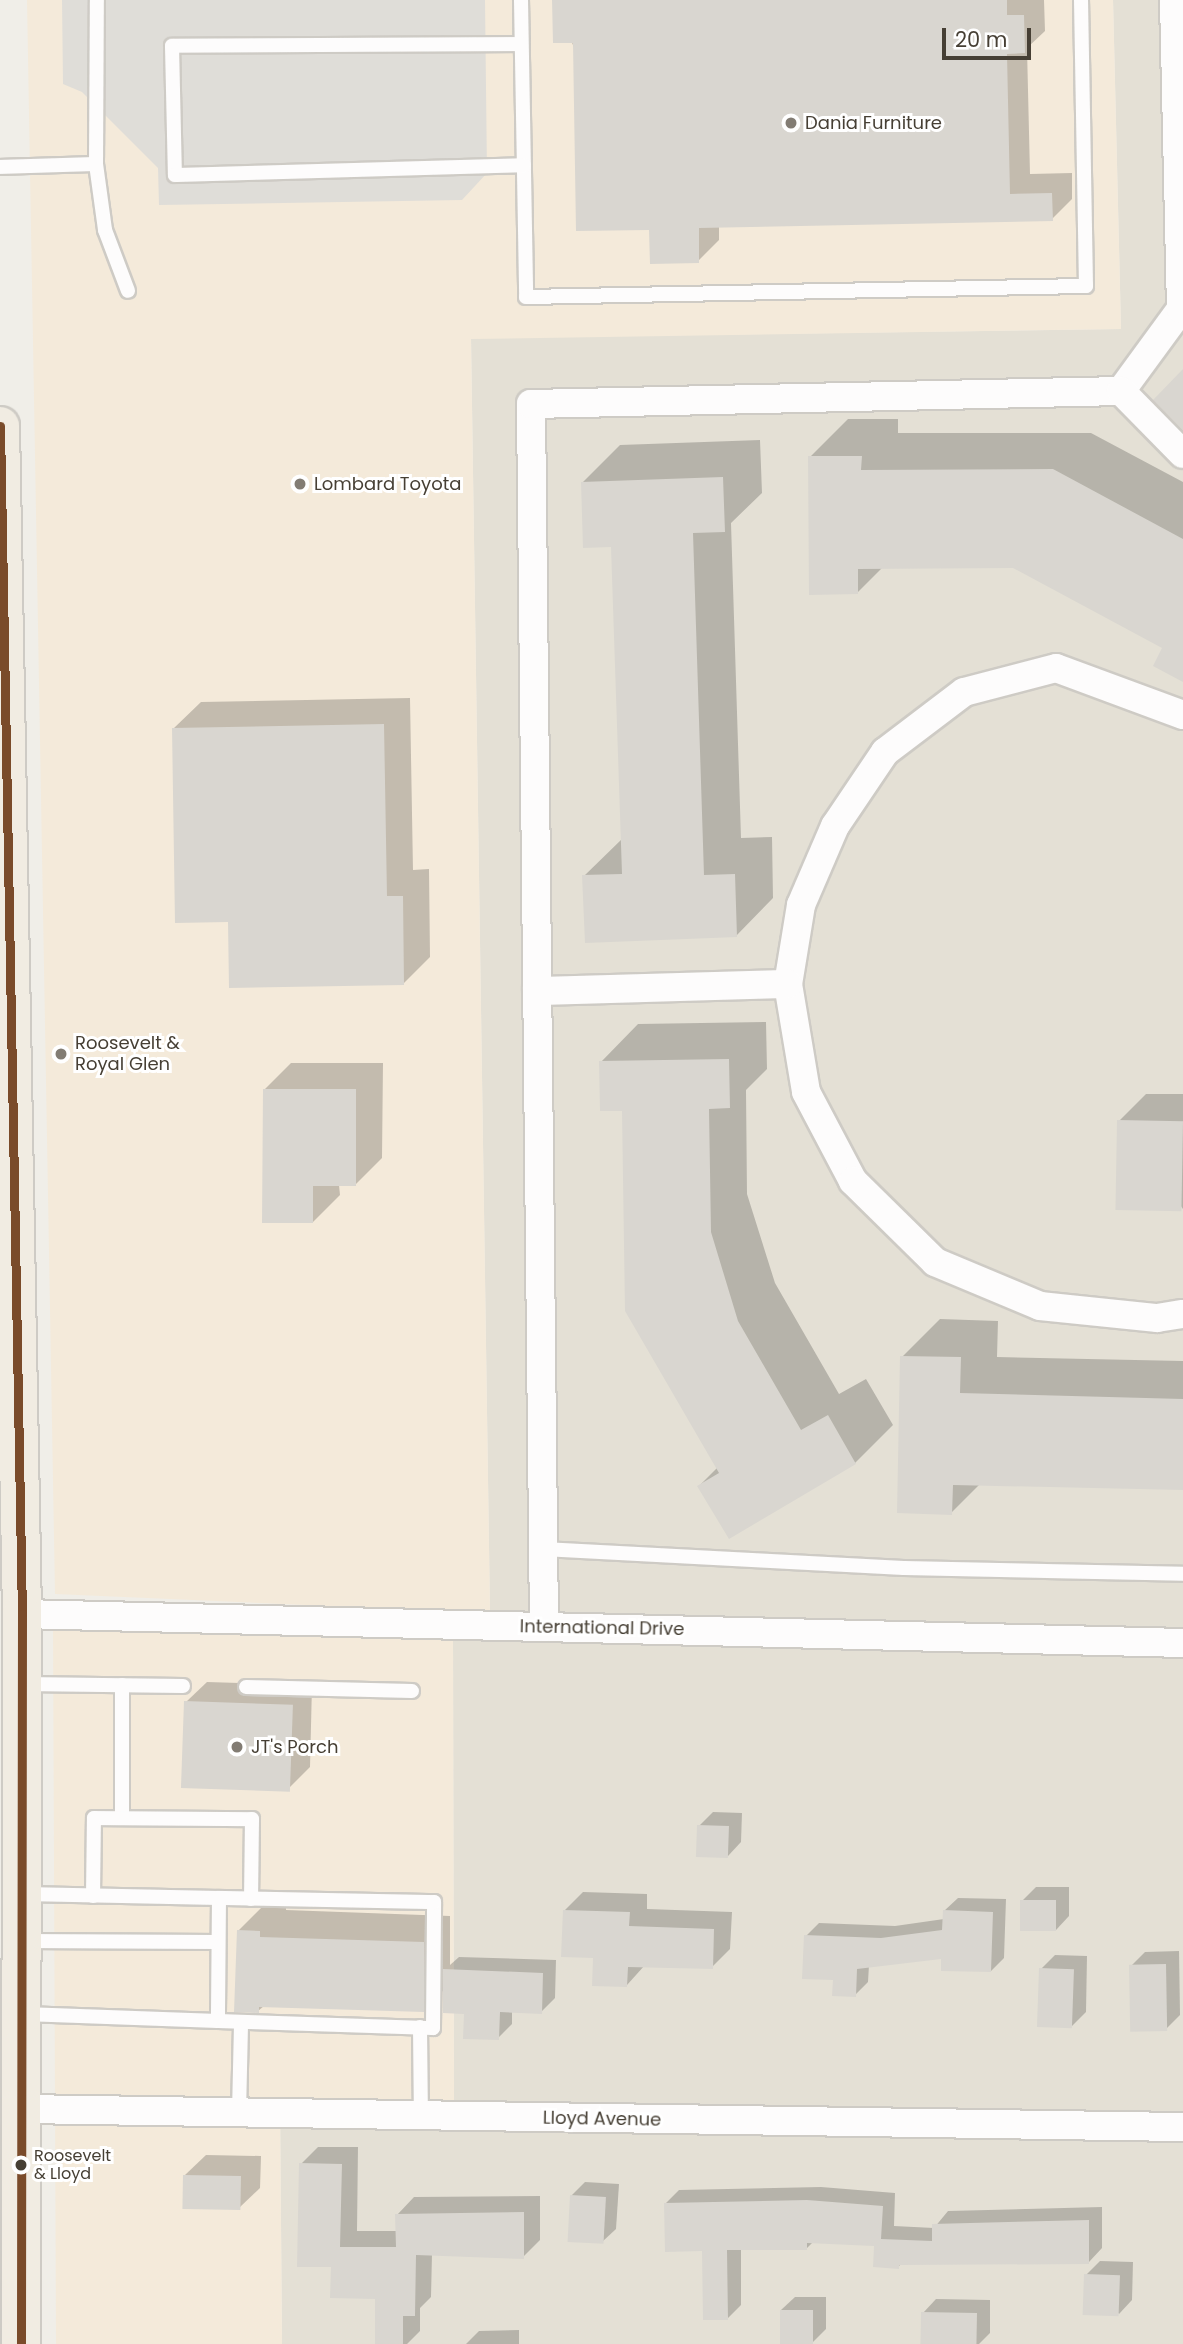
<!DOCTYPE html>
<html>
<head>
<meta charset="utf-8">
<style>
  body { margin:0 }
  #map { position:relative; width:1183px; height:2344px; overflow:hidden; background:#f0eee8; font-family:Poppins,sans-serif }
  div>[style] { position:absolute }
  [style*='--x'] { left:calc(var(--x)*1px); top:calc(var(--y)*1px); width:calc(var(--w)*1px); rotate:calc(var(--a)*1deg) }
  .residential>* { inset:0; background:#e4e0d5 }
  .commercial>* { inset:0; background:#f4eada }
  .parking>* { inset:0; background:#dfddd8 }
  .shadow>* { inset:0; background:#0003 }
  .building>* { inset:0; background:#d9d6d0; transform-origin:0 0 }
  .roads { filter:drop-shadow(2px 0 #cecbc5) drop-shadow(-2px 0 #cecbc5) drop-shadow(0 2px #cecbc5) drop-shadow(0 -2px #cecbc5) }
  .lane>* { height:14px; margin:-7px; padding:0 7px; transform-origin:7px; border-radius:7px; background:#fdfcfc }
  .street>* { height:28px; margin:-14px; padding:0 14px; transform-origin:14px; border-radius:14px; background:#fdfcfc }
  .primary>* { height:38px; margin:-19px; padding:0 19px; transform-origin:19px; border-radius:19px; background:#f1ece2 }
  .bus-1>* { height:9px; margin:-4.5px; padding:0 4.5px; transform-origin:4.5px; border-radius:4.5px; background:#7a4b2a }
  .dots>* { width:19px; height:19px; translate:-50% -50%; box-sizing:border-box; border:4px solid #fff; border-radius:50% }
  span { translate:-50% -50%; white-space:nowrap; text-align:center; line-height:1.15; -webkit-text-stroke:6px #fff; paint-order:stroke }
  .bus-label { font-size:16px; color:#463f34 }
  .left { translate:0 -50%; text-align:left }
  .poi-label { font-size:18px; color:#463f34 }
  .street-label { font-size:18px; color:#463f34 }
  .scale { position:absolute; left:942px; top:28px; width:89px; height:32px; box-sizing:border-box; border:4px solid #463f34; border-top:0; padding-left:9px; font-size:21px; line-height:24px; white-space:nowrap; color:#463f34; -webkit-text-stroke:5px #fff; paint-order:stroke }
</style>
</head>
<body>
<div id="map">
  <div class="residential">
    <i style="clip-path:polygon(1113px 0,1183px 0,1183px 2344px,282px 2344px,280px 2100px,454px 2102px,453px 1637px,490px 1613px,471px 338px,1121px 329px)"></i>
  </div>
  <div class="commercial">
    <i style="clip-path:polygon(27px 0,1113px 0,1121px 329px,471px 339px,490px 1613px,55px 1594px)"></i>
    <i style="clip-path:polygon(53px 1624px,453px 1637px,454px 2103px,280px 2100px,282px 2344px,56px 2344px)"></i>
  </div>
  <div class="parking">
    <i style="clip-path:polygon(62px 0,485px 0,487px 173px,462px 200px,159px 205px,158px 168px,82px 92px,63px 84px)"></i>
  </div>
  <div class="shadow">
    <i style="clip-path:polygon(554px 0,1044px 0,1045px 31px,1027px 48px,1030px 174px,1072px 173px,1072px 199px,1052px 219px,719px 226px,719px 240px,698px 261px,650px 228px)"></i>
    <i style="clip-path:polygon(848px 419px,898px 419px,898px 433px,1091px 433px,1183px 482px,1183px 680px,1165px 648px,1013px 566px,883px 567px,857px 593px,810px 457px)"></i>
    <i style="clip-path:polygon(760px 440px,762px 493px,731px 523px,741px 838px,772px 837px,773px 898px,736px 936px,584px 876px,623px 838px,613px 545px,583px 482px,620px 445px)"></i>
    <i style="clip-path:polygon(410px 698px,413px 870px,429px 869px,430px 957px,403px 984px,230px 920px,174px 728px,201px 702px)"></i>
    <i style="clip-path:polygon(766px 1022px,767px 1069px,746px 1090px,747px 1194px,775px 1283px,839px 1394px,866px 1379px,893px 1425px,855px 1463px,729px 1537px,699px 1486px,718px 1467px,624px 1109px,601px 1062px,638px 1024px)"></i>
    <i style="clip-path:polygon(291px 1063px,383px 1063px,382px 1158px,355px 1185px,339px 1185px,340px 1195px,313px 1222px,264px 1090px)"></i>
    <i style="clip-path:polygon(1146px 1094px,1183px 1094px,1183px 1209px,1119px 1121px)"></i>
    <i style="clip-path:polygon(940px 1319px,998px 1321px,997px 1357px,1183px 1361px,1183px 1488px,980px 1484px,951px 1513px,902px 1357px)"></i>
    <i style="clip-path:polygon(207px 1682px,312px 1685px,310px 1767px,289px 1788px,186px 1702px)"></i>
    <i style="clip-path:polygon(713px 1812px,742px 1813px,741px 1842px,728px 1856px,699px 1826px)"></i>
    <i style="clip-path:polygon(1036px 1887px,1069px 1887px,1069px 1916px,1056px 1930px,1022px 1901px)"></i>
    <i style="clip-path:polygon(583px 1892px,647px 1894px,647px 1909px,732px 1912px,730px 1949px,712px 1967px,645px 1965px,627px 1985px,595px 1956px,565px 1910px)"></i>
    <i style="clip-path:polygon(958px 1898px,1006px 1899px,1004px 1958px,991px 1971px,943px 1957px,869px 1965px,868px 1982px,855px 1995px,835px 1979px,806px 1936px,819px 1923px,895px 1926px,944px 1919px,944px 1911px)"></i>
    <i style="clip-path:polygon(265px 1904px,286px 1905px,286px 1910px,450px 1916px,450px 1965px,459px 1957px,556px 1960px,555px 1998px,541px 2012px,512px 2011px,512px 2024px,498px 2038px,445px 1989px,423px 2010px,264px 2006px,258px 2011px,238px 1931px)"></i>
    <i style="clip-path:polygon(1179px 1951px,1180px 2015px,1166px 2029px,1131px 1966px,1145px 1952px)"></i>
    <i style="clip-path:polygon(1055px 1955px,1087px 1956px,1086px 2012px,1072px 2026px,1041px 1969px)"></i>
    <i style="clip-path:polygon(318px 2147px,358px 2147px,357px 2231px,397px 2231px,397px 2215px,414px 2197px,540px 2196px,540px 2240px,523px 2257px,432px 2254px,431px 2297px,420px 2308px,420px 2331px,407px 2344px,376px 2344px,376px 2297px,333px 2266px,301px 2164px)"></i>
    <i style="clip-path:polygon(206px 2155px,261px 2156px,260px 2188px,239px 2208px,185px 2175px)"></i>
    <i style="clip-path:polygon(585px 2182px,619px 2184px,616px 2229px,602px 2242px,571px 2196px)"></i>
    <i style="clip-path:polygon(821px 2187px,895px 2193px,894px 2226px,934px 2228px,948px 2211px,1102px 2207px,1102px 2248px,1089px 2262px,902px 2263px,898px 2267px,876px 2244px,813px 2242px,806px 2249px,741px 2249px,741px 2305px,728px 2318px,704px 2249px,666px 2203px,679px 2190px)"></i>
    <i style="clip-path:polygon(1100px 2261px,1133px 2262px,1132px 2300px,1119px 2314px,1086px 2275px)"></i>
    <i style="clip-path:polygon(795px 2297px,826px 2297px,826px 2329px,812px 2343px,781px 2310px)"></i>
    <i style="clip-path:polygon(936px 2299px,990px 2300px,990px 2333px,979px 2344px,922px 2344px,923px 2313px)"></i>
    <i style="clip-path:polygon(519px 2330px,519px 2344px,466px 2344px,479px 2331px)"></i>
  </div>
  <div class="building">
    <i style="clip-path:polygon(552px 0,1007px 0,1007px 15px,1024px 15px,1025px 53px,1007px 54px,1010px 194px,1052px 193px,1053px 221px,699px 228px,699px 263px,650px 264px,649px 230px,576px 231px,573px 43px,553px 43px)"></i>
    <i style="clip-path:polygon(1183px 369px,1183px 430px,1153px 400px)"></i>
    <i style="clip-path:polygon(808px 456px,862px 456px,861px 470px,1053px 469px,1183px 539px,1183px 682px,1153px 666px,1162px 648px,1013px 568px,858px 569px,858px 594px,809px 595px)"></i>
    <i style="clip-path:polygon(723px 477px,725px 532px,693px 533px,704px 875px,735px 874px,737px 937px,585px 943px,582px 875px,622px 874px,611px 547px,583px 548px,581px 482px)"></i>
    <i style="clip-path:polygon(384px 724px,387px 896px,403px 896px,404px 985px,229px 988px,228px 922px,175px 923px,172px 728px)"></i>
    <i style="clip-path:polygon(729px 1059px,730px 1108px,709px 1109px,711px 1232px,738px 1321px,801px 1430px,828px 1415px,856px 1464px,729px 1539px,697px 1486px,719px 1473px,625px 1311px,622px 1111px,600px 1111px,599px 1061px)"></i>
    <i style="clip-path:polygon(263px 1089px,356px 1089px,356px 1186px,313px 1186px,313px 1223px,262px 1223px)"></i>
    <i style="left:1117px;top:1120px;width:66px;height:90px;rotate:1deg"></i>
    <i style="clip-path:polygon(900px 1356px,961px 1357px,960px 1393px,1183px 1399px,1183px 1490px,953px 1485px,952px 1515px,897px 1513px)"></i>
    <i style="left:184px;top:1701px;width:109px;height:87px;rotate:2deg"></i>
    <i style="left:697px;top:1825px;width:32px;height:32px;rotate:2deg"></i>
    <i style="left:1020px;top:1900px;width:36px;height:31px"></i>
    <i style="clip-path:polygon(563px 1910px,630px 1912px,629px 1926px,714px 1929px,713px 1969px,628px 1967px,627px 1987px,592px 1986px,593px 1958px,561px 1957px)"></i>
    <i style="clip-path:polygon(943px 1910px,993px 1912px,991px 1972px,941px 1971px,941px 1959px,857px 1969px,856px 1997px,832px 1996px,833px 1980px,802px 1979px,804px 1935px,881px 1938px,942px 1930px)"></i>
    <i style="clip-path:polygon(237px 1930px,260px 1931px,260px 1937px,424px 1942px,424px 2012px,259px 2007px,259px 2013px,234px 2012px)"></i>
    <i style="left:1166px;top:1964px;width:67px;height:37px;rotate:89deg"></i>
    <i style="left:1039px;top:1968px;width:35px;height:59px;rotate:2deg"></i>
    <i style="clip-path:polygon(443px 1969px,543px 1973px,542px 2014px,500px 2012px,499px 2040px,463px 2039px,464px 2014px,443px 2013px)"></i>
    <i style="clip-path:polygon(299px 2163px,342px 2164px,340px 2247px,396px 2247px,395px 2214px,524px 2212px,524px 2259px,416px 2255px,415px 2316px,403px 2316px,403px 2344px,375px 2344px,375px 2299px,330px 2298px,331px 2267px,297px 2267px)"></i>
    <i style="left:183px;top:2175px;width:58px;height:34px;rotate:1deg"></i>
    <i style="left:570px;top:2195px;width:36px;height:47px;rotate:3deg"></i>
    <i style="clip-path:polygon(807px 2200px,883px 2206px,881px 2239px,932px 2241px,932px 2224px,1089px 2220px,1089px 2264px,899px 2265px,899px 2269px,873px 2267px,874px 2246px,807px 2243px,807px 2250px,727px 2250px,728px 2320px,703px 2320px,702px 2251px,665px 2252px,664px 2203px)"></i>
    <i style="left:1084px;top:2274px;width:36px;height:41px;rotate:2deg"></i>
    <i style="left:780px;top:2310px;width:33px;height:34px"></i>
    <i style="left:921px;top:2312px;width:56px;height:32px;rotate:1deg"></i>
  </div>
  <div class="roads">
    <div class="lane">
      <i style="--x:521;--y:0;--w:297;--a:89"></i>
      <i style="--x:526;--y:297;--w:560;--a:-1.13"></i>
      <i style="--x:1086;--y:286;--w:286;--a:-91"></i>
      <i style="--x:521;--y:44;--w:349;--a:179.7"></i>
      <i style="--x:172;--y:46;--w:129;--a:88.7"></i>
      <i style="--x:175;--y:175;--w:349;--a:-1.6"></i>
      <i style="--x:96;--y:164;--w:67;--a:82.2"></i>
      <i style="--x:105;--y:230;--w:65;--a:69.3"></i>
      <i style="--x:0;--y:167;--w:96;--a:-1.8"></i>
      <i style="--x:96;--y:164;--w:164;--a:-89.7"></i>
      <i style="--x:543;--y:1549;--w:361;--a:3"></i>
      <i style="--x:904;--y:1568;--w:279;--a:1.2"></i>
      <i style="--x:23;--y:1684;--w:160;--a:0.7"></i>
      <i style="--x:246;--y:1687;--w:166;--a:1.4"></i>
      <i style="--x:122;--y:1817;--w:132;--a:-90"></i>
      <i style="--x:24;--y:1894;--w:195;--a:1.2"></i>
      <i style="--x:93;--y:1896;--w:78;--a:-89.3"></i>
      <i style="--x:94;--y:1818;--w:158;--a:0.4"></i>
      <i style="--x:252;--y:1819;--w:80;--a:90.7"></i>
      <i style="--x:23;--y:1941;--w:195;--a:0.3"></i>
      <i style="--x:24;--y:2014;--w:194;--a:2.1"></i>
      <i style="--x:218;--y:2021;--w:215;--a:1.9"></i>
      <i style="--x:433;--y:2028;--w:126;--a:-89.5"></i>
      <i style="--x:434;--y:1902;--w:215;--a:-178.9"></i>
      <i style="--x:219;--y:1898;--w:123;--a:90.5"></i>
      <i style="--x:420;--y:2027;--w:89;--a:89.4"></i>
      <i style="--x:239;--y:2113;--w:91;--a:-88.7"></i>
    </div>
    <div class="street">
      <i style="--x:1121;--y:391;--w:102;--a:-53.8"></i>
      <i style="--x:1181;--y:309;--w:309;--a:-91.3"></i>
      <i style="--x:1183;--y:715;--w:135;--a:-159.7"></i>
      <i style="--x:1056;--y:668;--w:95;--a:165.4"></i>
      <i style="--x:964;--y:692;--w:99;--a:142.8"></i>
      <i style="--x:885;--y:752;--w:89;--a:124"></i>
      <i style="--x:835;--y:826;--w:86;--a:113.3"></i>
      <i style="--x:801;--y:905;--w:80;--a:99.3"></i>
      <i style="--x:788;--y:984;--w:109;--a:80.5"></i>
      <i style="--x:806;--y:1092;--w:101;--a:62.2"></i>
      <i style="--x:853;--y:1181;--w:115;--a:44.6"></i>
      <i style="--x:935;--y:1262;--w:114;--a:22.7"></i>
      <i style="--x:1040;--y:1306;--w:118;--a:5.9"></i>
      <i style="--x:1157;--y:1318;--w:26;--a:-9"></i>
      <i style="--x:537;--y:991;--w:251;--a:-1.6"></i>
      <i style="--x:22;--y:1614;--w:1161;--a:1.43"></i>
      <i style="--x:544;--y:1627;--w:1223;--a:-90.61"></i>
      <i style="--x:531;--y:404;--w:590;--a:-1.26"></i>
      <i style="--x:1121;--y:391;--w:88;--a:45.5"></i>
      <i style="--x:22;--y:2109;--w:1161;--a:0.89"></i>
    </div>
    <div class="primary">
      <i style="--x:0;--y:426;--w:1188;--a:88.94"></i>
      <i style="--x:22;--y:1614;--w:730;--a:90.08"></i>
    </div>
  </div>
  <div class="bus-1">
    <i style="--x:0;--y:426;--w:1188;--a:88.94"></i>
    <i style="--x:22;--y:1614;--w:730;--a:90.08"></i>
  </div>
  <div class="dots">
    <i style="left:791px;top:123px;background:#827c73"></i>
    <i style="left:300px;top:484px;background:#827c73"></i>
    <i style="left:61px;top:1054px;background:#827c73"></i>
    <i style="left:237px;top:1747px;background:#827c73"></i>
    <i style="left:21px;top:2165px;background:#463f34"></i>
  </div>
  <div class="bus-label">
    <span class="left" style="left:34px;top:2165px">Roosevelt<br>&amp; Lloyd</span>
  </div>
  <div class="poi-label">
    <span class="left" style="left:805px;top:123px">Dania Furniture</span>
    <span class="left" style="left:314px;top:484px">Lombard Toyota</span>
    <span class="left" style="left:75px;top:1054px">Roosevelt &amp;<br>Royal Glen</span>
    <span class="left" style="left:251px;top:1747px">JT's Porch</span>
  </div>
  <div class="street-label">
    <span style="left:602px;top:1628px;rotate:1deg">International Drive</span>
    <span style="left:602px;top:2119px;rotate:1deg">Lloyd Avenue</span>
  </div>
  <div class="scale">20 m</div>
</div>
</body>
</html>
